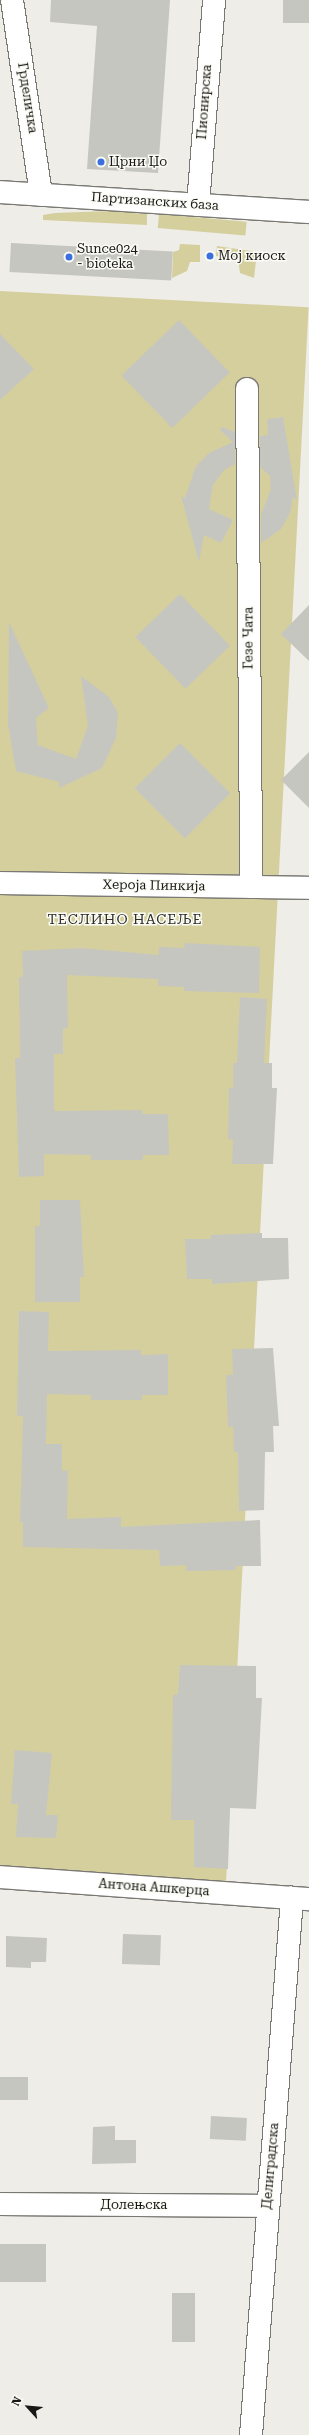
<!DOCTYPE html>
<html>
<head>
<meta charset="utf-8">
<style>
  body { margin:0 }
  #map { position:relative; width:309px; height:2435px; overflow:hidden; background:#eeede8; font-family:"Roboto Serif",serif }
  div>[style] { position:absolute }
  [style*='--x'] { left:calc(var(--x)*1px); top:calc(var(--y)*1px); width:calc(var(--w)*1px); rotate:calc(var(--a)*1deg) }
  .green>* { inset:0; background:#d5cf9d; transform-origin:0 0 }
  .building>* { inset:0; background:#c6c6c0; transform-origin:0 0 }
  .roads { filter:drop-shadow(1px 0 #797873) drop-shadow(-1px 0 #797873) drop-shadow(0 1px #797873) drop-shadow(0 -1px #797873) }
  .minor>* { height:22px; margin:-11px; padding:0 11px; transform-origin:11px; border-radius:11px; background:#fff }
  .dots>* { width:11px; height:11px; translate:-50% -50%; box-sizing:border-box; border:2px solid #fbfbf5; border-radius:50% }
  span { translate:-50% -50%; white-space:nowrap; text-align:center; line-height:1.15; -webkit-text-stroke:3px #fbfbf5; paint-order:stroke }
  .street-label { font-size:13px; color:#191816 }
  .poi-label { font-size:13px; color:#191816 }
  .left { translate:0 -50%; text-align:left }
  .neighbourhood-label { font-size:14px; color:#30302b; letter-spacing:1px }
  .north { position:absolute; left:8px; top:2387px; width:40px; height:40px; -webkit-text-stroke:3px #fbfbf5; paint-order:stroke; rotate:297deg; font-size:11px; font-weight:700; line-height:16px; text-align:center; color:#191816 }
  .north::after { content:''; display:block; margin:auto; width:14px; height:18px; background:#191816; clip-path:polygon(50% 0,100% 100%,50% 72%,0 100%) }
</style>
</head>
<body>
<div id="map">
  <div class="green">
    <i style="clip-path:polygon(109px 211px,147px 214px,147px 225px,43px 220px,43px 215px,55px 213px)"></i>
    <i style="left:159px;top:214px;width:88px;height:14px;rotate:5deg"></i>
    <i style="clip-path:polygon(180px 244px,200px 245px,200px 262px,190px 262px,187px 271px,172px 278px,173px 252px,179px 250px)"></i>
    <i style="clip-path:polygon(217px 246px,257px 252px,254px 278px,240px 273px,238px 258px,216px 256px)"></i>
    <i style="left:0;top:291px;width:309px;height:1581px;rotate:3deg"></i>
  </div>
  <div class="building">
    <i style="clip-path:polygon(51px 0,170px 0,158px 173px,87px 169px,97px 26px,50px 22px)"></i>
    <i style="left:283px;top:0;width:26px;height:23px"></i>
    <i style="left:11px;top:243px;width:162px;height:29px;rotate:3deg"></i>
    <i style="left:179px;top:320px;width:73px;height:80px;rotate:46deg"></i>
    <i style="clip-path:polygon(0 334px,34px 369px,0 400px)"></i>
    <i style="clip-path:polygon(283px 417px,297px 500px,293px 497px,290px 513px,281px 529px,261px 543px,261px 515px,271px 489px,270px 476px,260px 467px,260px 436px,268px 435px,267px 419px)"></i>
    <i style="clip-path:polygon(222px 427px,235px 432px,235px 464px,224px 470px,213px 485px,209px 509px,233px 520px,221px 543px,204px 535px,199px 562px,181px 496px,185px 498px,196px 466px,209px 453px,233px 442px,220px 430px)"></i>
    <i style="left:180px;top:594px;width:72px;height:62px;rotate:46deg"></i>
    <i style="clip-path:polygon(309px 605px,309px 661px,281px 634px)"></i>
    <i style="clip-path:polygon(9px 622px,49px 708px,36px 718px,38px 745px,76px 759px,88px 726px,81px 676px,109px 697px,118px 713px,116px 738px,102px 768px,59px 788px,59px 782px,16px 771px,8px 724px)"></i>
    <i style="left:180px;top:743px;width:71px;height:64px;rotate:45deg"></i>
    <i style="clip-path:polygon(309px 752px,309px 808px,281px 780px)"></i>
    <i style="clip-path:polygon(185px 943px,260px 947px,259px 993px,184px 991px,184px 987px,158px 986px,158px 979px,67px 975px,68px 1028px,63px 1028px,63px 1054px,54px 1054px,54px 1111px,142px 1110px,142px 1114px,168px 1114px,169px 1155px,143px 1155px,143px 1160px,91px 1160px,91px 1155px,44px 1154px,44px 1176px,19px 1177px,15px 1058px,20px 1058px,19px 977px,23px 977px,22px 951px,81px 948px,159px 955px,159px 947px,184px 948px)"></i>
    <i style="clip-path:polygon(240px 997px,267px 999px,264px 1063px,272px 1063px,272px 1088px,277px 1088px,273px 1164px,232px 1164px,233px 1140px,228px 1139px,229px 1088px,233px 1088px,233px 1063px,237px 1063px)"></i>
    <i style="clip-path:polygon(40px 1200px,80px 1200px,84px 1277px,80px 1277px,80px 1302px,35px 1302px,35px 1226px,40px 1226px)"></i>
    <i style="clip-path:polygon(262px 1233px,262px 1238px,288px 1238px,289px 1279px,212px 1284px,212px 1279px,187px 1279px,185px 1239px,211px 1239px,211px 1235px)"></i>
    <i style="clip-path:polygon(19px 1311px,49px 1312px,48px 1351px,141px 1350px,141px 1355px,168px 1354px,168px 1395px,142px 1395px,142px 1400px,91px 1400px,91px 1395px,47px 1394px,46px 1444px,62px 1444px,62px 1471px,68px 1470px,67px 1519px,121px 1517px,121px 1527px,260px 1520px,261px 1566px,236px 1566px,236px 1570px,186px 1571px,186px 1565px,160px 1566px,159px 1550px,23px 1547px,23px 1522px,20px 1522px,23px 1416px,17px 1416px)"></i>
    <i style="clip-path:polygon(273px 1348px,279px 1426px,273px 1426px,274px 1452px,265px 1452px,264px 1510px,239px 1511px,238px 1452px,234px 1452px,233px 1426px,228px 1427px,226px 1375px,233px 1375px,232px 1349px)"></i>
    <i style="clip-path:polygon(180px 1665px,256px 1666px,256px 1698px,262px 1698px,256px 1809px,230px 1808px,228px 1869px,194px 1867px,194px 1820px,171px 1820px,173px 1695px,178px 1694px)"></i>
    <i style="clip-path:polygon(15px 1750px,52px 1753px,46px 1815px,58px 1815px,56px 1838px,16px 1837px,18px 1804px,11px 1804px)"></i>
    <i style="left:123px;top:1934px;width:38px;height:30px;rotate:2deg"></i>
    <i style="clip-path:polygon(6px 1936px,47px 1938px,46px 1962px,31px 1962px,31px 1968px,6px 1967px)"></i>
    <i style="left:28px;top:2077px;width:23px;height:28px;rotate:90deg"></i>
    <i style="left:211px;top:2116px;width:36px;height:23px;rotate:3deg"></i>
    <i style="clip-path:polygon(115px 2126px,115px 2140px,136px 2140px,136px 2163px,92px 2164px,93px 2127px)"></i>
    <i style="left:0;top:2244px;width:46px;height:38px"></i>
    <i style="left:195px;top:2293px;width:49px;height:23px;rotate:90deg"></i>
  </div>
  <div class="roads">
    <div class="minor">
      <i style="--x:12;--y:0;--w:197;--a:81.5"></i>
      <i style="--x:0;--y:192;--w:310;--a:3.7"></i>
      <i style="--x:198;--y:205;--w:206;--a:-85.5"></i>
      <i style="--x:247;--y:389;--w:498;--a:89.5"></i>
      <i style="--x:0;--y:883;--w:309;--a:0.9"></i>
      <i style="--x:0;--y:1877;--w:310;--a:4.1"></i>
      <i style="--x:0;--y:2204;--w:267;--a:0.4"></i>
      <i style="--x:251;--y:2435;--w:539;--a:-85.63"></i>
    </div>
  </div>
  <div class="dots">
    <i style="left:101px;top:162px;background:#3a6fde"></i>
    <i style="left:210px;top:256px;background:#3a6fde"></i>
    <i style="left:69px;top:257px;background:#3a6fde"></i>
  </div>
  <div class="street-label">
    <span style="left:27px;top:98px;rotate:81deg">Грделичка</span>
    <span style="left:205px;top:102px;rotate:-86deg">Пионирска</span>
    <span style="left:155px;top:202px;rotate:4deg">Партизанских база</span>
    <span style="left:249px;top:638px;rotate:-90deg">Гезе Чата</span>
    <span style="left:154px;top:886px;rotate:1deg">Хероја Пинкија</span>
    <span style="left:154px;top:1888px;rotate:4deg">Антона Ашкерца</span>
    <span style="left:271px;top:2166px;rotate:-85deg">Делиградска</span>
    <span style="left:134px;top:2205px">Долењска</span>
  </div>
  <div class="poi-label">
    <span class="left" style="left:109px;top:162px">Црни Џо</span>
    <span class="left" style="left:77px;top:257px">Sunce024<br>- bioteka</span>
    <span class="left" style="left:218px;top:256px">Мој киоск</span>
  </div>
  <div class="neighbourhood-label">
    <span style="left:125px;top:919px">ТЕСЛИНО НАСЕЉЕ</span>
  </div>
  <div class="north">N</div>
</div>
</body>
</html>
